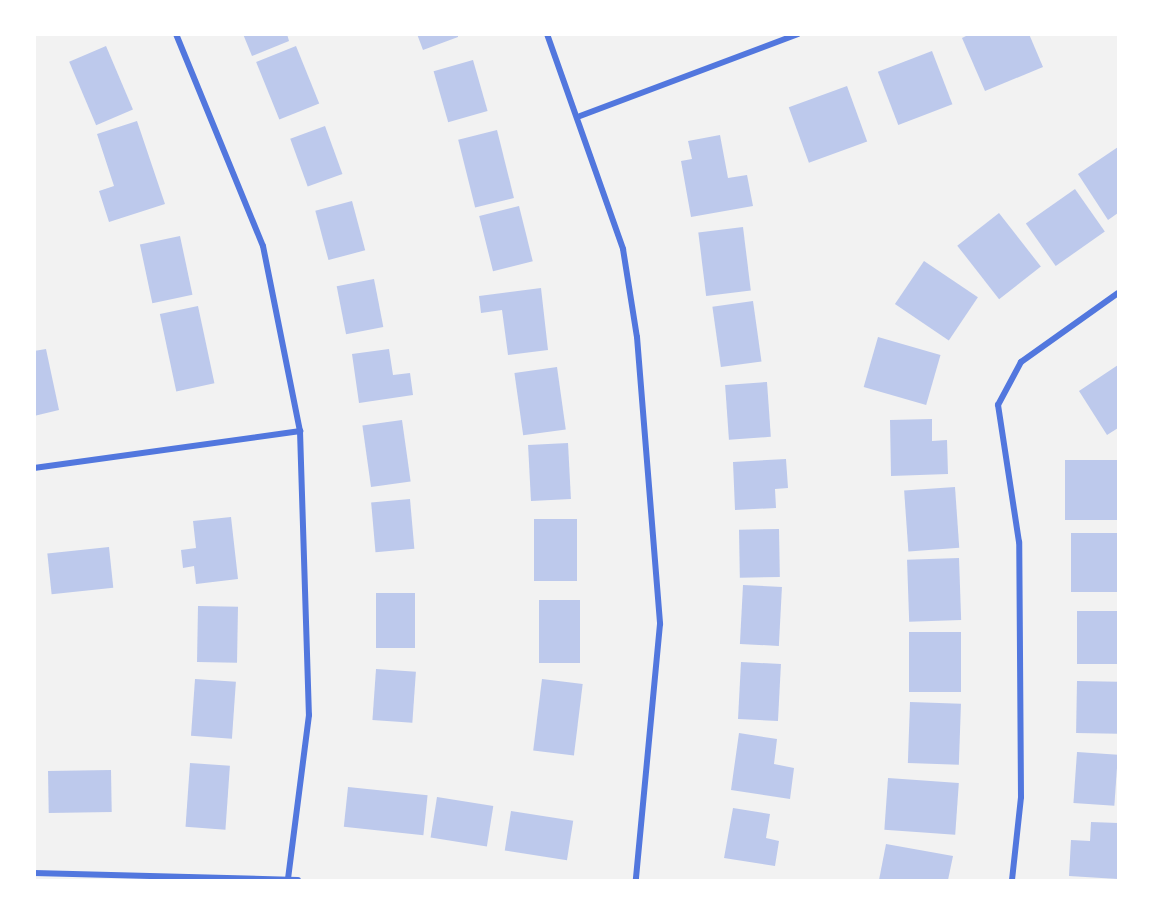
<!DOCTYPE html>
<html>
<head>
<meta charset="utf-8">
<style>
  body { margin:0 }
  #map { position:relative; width:1153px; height:915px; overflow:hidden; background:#f2f2f2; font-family:"Varela Round",sans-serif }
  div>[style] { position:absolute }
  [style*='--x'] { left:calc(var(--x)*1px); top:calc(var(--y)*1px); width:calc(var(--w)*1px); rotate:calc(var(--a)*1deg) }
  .building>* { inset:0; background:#bdc9ec; transform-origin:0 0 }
  .minor>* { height:6px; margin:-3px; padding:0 3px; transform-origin:3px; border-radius:3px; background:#5277de }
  span { translate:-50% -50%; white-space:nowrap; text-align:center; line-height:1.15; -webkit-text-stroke:5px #fff; paint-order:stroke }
  .frame { position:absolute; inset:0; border:36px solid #fff; pointer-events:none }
</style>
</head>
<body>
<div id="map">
  <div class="building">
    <i style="clip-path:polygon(243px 34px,287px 34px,289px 41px,252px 56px)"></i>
    <i style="clip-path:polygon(417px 34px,458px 34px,458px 37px,423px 50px)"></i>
    <i style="clip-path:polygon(970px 34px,1029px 34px,1043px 67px,985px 91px,962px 38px)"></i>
    <i style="left:106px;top:46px;width:69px;height:40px;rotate:67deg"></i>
    <i style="left:296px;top:46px;width:62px;height:43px;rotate:68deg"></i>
    <i style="left:932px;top:51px;width:57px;height:58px;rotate:69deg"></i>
    <i style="left:473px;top:60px;width:53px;height:41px;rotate:74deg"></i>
    <i style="left:847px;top:86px;width:59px;height:62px;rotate:70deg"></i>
    <i style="clip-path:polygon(137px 121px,165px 204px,109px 222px,99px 191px,114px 186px,97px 134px)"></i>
    <i style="left:325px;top:126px;width:51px;height:37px;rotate:70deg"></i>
    <i style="left:497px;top:130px;width:70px;height:40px;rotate:76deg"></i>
    <i style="clip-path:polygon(720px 135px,728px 178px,747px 175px,753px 206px,691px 217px,681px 161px,692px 159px,688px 141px)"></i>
    <i style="clip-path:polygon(1118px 147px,1118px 213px,1108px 220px,1078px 174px)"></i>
    <i style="left:1075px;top:189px;width:52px;height:60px;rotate:55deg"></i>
    <i style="left:352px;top:201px;width:51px;height:38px;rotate:75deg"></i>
    <i style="left:519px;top:206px;width:57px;height:41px;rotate:76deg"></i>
    <i style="left:999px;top:213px;width:68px;height:53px;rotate:52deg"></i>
    <i style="left:743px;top:227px;width:64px;height:45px;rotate:83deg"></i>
    <i style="left:180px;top:236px;width:60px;height:41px;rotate:78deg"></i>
    <i style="left:924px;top:261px;width:65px;height:52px;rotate:34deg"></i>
    <i style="left:374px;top:279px;width:49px;height:38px;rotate:79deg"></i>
    <i style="clip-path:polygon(541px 288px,548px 350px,508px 355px,502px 310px,481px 313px,479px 296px)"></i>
    <i style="left:753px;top:301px;width:61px;height:41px;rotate:82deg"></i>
    <i style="left:198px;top:306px;width:79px;height:39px;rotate:78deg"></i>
    <i style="left:878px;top:337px;width:65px;height:52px;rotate:16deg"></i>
    <i style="clip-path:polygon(46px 349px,59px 410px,34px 416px,34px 351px)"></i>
    <i style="clip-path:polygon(389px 349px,393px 375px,410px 373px,413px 395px,359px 403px,352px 354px)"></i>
    <i style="clip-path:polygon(1118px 365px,1118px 428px,1107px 435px,1079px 391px)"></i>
    <i style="left:557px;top:367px;width:63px;height:43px;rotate:82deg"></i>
    <i style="left:767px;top:382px;width:55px;height:42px;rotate:86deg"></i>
    <i style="clip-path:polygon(932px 419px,932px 441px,947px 440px,948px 474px,891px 476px,890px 420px)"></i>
    <i style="left:402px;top:420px;width:62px;height:40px;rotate:82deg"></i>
    <i style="left:568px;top:443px;width:56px;height:40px;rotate:87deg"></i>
    <i style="clip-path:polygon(786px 459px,788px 488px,775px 489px,776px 508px,735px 510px,733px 462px)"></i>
    <i style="left:1118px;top:460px;width:60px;height:53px;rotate:90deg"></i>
    <i style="left:955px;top:487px;width:61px;height:51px;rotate:86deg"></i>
    <i style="left:410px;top:499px;width:50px;height:39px;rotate:85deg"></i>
    <i style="clip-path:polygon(231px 517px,238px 579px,196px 584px,194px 566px,183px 568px,181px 550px,196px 548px,193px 521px)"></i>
    <i style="left:534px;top:519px;width:43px;height:62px"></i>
    <i style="left:779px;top:529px;width:48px;height:40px;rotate:89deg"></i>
    <i style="left:1118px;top:533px;width:59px;height:47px;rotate:90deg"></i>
    <i style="left:109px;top:547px;width:41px;height:62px;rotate:84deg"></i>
    <i style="left:959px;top:558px;width:62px;height:52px;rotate:88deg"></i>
    <i style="left:743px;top:585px;width:39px;height:59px;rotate:3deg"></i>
    <i style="left:376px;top:593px;width:39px;height:55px"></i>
    <i style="left:539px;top:600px;width:41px;height:63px"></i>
    <i style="left:198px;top:606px;width:40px;height:56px;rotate:1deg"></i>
    <i style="left:1077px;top:611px;width:41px;height:53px"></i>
    <i style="left:909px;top:632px;width:52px;height:60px"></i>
    <i style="left:741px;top:662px;width:40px;height:57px;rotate:3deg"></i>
    <i style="left:376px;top:669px;width:40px;height:51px;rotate:4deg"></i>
    <i style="left:195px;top:679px;width:41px;height:57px;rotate:4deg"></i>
    <i style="left:542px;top:679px;width:41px;height:72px;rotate:7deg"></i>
    <i style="left:1077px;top:681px;width:41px;height:52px;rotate:1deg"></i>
    <i style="left:910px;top:702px;width:51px;height:61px;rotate:2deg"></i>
    <i style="clip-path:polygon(739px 733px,777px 739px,774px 764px,794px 768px,790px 799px,731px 790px)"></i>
    <i style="left:1077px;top:752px;width:41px;height:51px;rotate:4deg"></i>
    <i style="left:190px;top:763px;width:40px;height:64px;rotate:4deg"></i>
    <i style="left:111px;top:770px;width:42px;height:63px;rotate:89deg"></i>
    <i style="left:888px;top:778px;width:71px;height:52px;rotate:4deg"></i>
    <i style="left:348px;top:787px;width:80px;height:40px;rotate:6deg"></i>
    <i style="left:437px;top:797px;width:57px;height:41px;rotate:9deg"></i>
    <i style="clip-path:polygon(733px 808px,770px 814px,766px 838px,779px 841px,775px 866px,724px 858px)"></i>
    <i style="left:511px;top:811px;width:63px;height:40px;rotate:9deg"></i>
    <i style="clip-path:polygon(1091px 822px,1118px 823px,1118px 879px,1069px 876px,1071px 840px,1090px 841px)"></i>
    <i style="clip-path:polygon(886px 844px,953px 856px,948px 880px,879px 880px)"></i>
  </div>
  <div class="minor">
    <i style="--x:176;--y:34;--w:229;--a:67.7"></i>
    <i style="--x:263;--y:246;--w:189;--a:78.7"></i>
    <i style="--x:300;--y:431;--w:284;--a:88.2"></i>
    <i style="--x:309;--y:715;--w:164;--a:97.3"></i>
    <i style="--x:547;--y:34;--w:228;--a:70.5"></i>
    <i style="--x:623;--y:249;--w:89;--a:81"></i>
    <i style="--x:637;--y:337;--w:288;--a:85.4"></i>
    <i style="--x:660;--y:624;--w:257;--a:95.4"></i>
    <i style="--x:580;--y:116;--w:233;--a:-20.6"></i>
    <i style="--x:34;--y:468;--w:269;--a:-7.9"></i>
    <i style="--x:34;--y:873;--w:264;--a:1.5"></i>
    <i style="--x:1012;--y:880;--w:83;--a:-83.8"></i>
    <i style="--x:1021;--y:797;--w:255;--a:-90.4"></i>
    <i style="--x:1019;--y:542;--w:139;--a:-98.7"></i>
    <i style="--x:998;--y:405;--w:49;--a:-61.9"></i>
    <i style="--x:1021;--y:362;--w:119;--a:-35.4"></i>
  </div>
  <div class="frame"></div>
</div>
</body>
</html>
